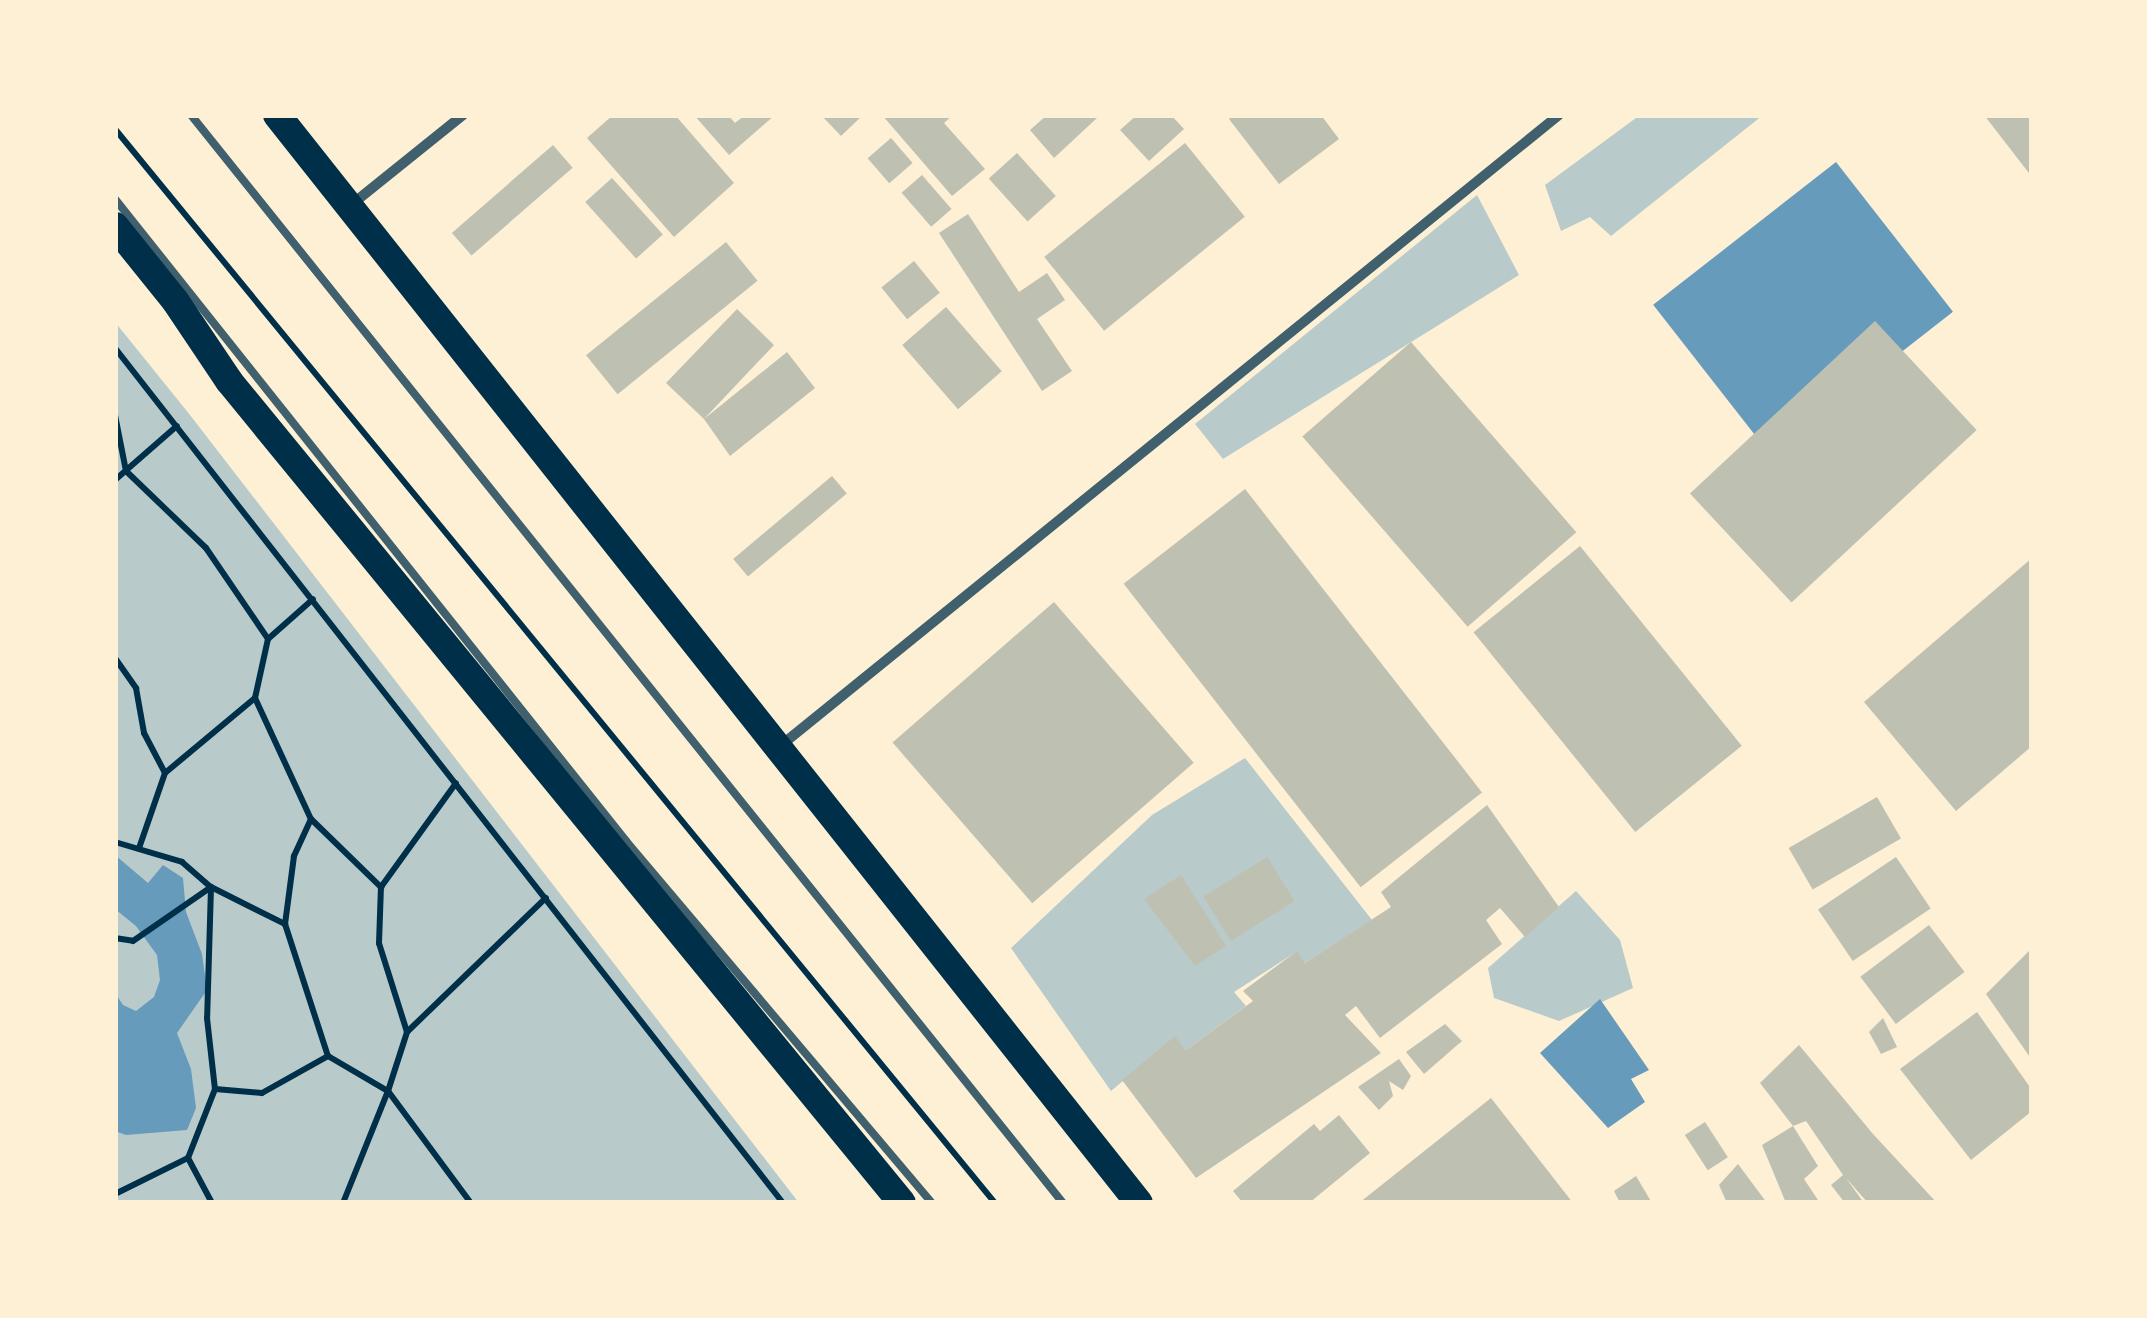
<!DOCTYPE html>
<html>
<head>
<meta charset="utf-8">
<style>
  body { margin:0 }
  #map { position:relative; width:2147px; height:1318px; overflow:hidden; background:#fdf0d5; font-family:"Nunito Sans",sans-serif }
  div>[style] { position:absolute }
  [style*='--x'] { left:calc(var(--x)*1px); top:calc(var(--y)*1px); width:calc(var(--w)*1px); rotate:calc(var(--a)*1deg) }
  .green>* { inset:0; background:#b9caca }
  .water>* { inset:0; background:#669bbc; transform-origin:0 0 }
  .building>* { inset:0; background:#bec0b2; transform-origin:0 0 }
  .path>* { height:6px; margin:-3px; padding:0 3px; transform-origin:3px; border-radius:3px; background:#003049 }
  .service>* { height:8px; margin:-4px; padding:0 4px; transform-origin:4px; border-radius:4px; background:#3f606c }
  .minor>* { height:10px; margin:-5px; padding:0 5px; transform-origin:5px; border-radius:5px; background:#3f606c }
  .trunk>* { height:28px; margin:-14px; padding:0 14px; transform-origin:14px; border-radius:14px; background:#003049 }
  span { translate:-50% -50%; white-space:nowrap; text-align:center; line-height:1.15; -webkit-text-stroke:8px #fdf0d5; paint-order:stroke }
  .frame { position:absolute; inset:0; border:118px solid #fdf0d5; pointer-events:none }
</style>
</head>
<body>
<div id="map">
  <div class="green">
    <i style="clip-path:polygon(1640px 115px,1763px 115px,1611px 236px,1590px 217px,1561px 231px,1545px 185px)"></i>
    <i style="clip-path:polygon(1477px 195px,1519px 275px,1223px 459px,1195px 424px)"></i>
    <i style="clip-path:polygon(115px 322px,190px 415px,799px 1203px,115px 1203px)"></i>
    <i style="clip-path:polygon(1245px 758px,1372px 920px,1305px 963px,1296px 952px,1234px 992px,1246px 1006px,1186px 1050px,1175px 1037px,1111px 1091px,1011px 948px,1152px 815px)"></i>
    <i style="clip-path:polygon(1576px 891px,1620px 940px,1633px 988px,1559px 1021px,1494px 998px,1488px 968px)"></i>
  </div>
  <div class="water">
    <i style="left:1836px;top:162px;width:190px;height:232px;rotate:52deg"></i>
    <i style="clip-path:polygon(115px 855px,148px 883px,163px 865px,183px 878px,186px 912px,202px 954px,207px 990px,177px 1033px,191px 1069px,196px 1108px,187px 1130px,126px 1135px,115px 1131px,115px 993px,123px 1005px,136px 1011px,154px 997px,160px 980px,157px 955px,136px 926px,115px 909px)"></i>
    <i style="clip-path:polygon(1600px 999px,1649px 1070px,1631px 1079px,1645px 1102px,1608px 1128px,1540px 1053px)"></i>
  </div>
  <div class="building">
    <i style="clip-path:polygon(613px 115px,675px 115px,734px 183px,674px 237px,587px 138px)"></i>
    <i style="clip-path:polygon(694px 115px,728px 115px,735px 123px,745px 115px,775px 115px,729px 155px)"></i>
    <i style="clip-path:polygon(821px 115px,863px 115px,841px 136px)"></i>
    <i style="clip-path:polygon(882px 115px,953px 115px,944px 123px,985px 169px,952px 196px)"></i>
    <i style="clip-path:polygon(1047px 115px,1095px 115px,1097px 118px,1054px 158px,1030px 130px)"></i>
    <i style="clip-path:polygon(1137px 115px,1171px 115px,1184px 129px,1149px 161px,1120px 130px)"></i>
    <i style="clip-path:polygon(1234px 115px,1321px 115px,1339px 139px,1279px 184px,1229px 119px)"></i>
    <i style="clip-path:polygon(1984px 115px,2032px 115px,2032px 177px)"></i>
    <i style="left:891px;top:138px;width:33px;height:31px;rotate:49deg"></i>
    <i style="left:1185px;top:143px;width:95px;height:181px;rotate:51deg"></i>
    <i style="left:553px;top:145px;width:30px;height:134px;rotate:49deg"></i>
    <i style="left:1017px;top:153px;width:58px;height:38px;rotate:48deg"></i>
    <i style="left:922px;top:175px;width:45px;height:27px;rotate:49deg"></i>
    <i style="left:612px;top:178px;width:76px;height:36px;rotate:48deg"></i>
    <i style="clip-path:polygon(968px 214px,1019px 292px,1047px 273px,1065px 300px,1037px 319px,1072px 371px,1042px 391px,939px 233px)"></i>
    <i style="left:726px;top:242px;width:50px;height:180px;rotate:51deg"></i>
    <i style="left:914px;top:261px;width:41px;height:42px;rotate:51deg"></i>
    <i style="left:946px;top:307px;width:85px;height:58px;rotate:49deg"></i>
    <i style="clip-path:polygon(737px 309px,774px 345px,704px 419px,787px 352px,815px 388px,730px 456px,704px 419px,666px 383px)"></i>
    <i style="left:1875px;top:321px;width:149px;height:253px;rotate:47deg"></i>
    <i style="left:1411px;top:342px;width:252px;height:144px;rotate:49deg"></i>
    <i style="left:832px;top:476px;width:23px;height:129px;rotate:50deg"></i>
    <i style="left:1245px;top:489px;width:385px;height:154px;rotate:52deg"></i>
    <i style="left:1580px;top:546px;width:257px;height:137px;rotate:51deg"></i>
    <i style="clip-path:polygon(2032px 558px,2032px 746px,1956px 811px,1864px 702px)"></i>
    <i style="left:1054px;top:602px;width:213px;height:214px;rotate:49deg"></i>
    <i style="left:1877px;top:797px;width:48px;height:102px;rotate:60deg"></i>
    <i style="clip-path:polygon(1487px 805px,1559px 907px,1525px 937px,1500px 908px,1486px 920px,1502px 944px,1380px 1038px,1356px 1006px,1345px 1015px,1381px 1053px,1196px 1178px,1122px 1080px,1175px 1036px,1186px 1050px,1253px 1001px,1243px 991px,1297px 951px,1305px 963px,1391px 907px,1381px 892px)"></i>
    <i style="left:1267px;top:857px;width:52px;height:75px;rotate:58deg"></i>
    <i style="left:1896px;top:857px;width:62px;height:94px;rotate:56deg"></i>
    <i style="clip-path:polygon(1181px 875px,1226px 946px,1195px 966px,1144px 899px)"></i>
    <i style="left:1929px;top:925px;width:59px;height:86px;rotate:53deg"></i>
    <i style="clip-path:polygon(2032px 948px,2032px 1060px,1986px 994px)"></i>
    <i style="clip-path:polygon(1977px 1012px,2032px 1090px,2032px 1111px,1971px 1160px,1900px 1069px)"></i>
    <i style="clip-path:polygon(1883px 1018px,1897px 1047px,1881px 1054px,1869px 1032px)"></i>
    <i style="clip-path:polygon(1445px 1024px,1462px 1041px,1424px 1074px,1406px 1052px)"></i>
    <i style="clip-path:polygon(1799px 1045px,1873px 1134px,1937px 1203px,1868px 1203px,1846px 1178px,1864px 1203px,1845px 1203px,1831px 1185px,1843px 1175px,1806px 1121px,1793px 1126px,1760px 1083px)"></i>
    <i style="clip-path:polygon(1399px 1059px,1411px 1076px,1403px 1090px,1389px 1081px,1393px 1096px,1379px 1110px,1358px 1087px)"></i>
    <i style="clip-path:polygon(1491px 1098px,1573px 1203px,1359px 1203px)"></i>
    <i style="clip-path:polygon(1339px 1115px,1370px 1153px,1309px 1203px,1243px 1203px,1233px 1191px,1314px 1124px,1320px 1131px)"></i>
    <i style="left:1705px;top:1122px;width:42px;height:24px;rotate:57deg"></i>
    <i style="clip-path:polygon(1793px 1126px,1818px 1166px,1804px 1179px,1820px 1203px,1786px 1203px,1762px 1145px)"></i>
    <i style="clip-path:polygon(1738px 1164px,1767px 1203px,1727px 1203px,1719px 1185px)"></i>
    <i style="clip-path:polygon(1636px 1176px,1652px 1203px,1620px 1203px,1614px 1191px)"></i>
  </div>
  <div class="path">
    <i style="--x:115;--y:129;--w:1388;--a:50.67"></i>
    <i style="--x:115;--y:348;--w:1085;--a:52"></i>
    <i style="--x:115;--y:415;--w:57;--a:78.9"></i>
    <i style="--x:126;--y:471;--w:111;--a:43.9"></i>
    <i style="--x:206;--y:548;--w:110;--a:55.7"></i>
    <i style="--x:115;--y:480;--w:82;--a:-41.1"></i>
    <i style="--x:115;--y:658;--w:37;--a:55"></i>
    <i style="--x:136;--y:688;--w:46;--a:79.9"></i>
    <i style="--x:144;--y:733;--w:45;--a:62.3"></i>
    <i style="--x:165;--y:773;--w:79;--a:109.1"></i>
    <i style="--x:255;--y:698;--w:133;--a:65.2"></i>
    <i style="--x:311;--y:819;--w:98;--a:44.2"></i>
    <i style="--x:165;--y:773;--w:117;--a:-39.8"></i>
    <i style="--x:255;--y:698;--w:60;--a:-77.6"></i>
    <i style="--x:268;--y:639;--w:60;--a:-41.6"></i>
    <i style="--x:311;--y:819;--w:41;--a:114.7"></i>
    <i style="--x:294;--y:856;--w:69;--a:97.5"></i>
    <i style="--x:285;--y:924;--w:139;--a:72"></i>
    <i style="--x:115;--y:842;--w:70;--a:16.6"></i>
    <i style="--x:182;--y:862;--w:38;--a:41"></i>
    <i style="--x:211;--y:887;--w:83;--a:26.6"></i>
    <i style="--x:211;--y:887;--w:131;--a:91.7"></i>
    <i style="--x:207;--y:1018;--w:71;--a:83.6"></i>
    <i style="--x:115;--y:938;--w:18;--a:9"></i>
    <i style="--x:133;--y:941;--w:95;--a:-34.7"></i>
    <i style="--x:407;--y:1032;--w:93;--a:-107.5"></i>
    <i style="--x:379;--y:943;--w:56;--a:-88"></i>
    <i style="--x:381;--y:887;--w:128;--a:-54.2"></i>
    <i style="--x:188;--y:1158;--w:51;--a:61.9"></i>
    <i style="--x:115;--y:1194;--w:81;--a:-26.3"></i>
    <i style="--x:188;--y:1158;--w:74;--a:-68.6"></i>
    <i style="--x:215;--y:1089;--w:47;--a:4.9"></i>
    <i style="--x:262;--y:1093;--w:76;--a:-29.3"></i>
    <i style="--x:328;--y:1056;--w:69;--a:30.3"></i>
    <i style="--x:388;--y:1091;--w:139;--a:53.5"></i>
    <i style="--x:343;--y:1203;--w:121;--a:-68.1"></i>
    <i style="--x:388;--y:1091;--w:62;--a:-72.1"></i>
    <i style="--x:407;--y:1032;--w:193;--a:-44"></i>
  </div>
  <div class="service">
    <i style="--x:191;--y:115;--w:1394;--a:51.29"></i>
    <i style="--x:115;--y:199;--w:821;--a:51.48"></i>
    <i style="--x:626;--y:841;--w:474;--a:49.8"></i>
  </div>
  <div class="minor">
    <i style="--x:351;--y:205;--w:144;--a:-38.8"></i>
    <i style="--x:779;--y:747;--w:1004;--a:-39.02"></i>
  </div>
  <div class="trunk">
    <i style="--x:277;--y:115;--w:1388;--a:51.61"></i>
    <i style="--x:115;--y:226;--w:97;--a:51.2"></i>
    <i style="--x:176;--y:302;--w:95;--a:56.1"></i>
    <i style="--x:229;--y:381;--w:1062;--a:50.69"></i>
  </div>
  <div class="frame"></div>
</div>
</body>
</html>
